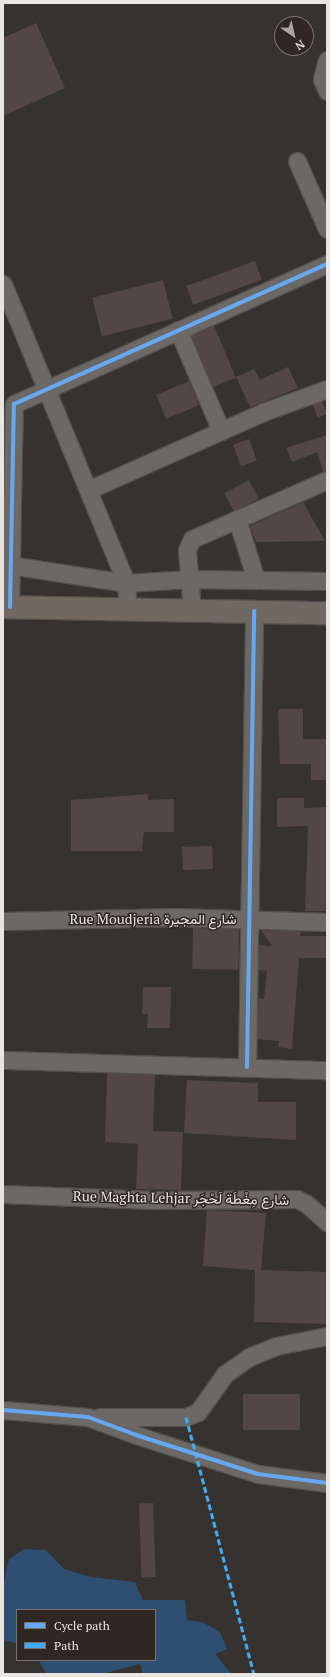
<!DOCTYPE html>
<html>
<head>
<meta charset="utf-8">
<style>
  body { margin:0 }
  #map { position:relative; width:330px; height:1677px; overflow:hidden; background:#35322f; font-family:"PT Serif",Vazirmatn,serif }
  div>[style] { position:absolute }
  [style*='--x'] { left:calc(var(--x)*1px); top:calc(var(--y)*1px); width:calc(var(--w)*1px); rotate:calc(var(--a)*1deg) }
  .water>* { inset:0; background:#2e4f72 }
  .building>* { inset:0; background:#524649; transform-origin:0 0 }
  .roads { filter:drop-shadow(1px 0 #524f4c) drop-shadow(-1px 0 #524f4c) drop-shadow(0 1px #524f4c) drop-shadow(0 -1px #524f4c) }
  .minor>* { height:17px; margin:-8.5px; padding:0 8.5px; transform-origin:8.5px; border-radius:8.5px; background:#6b6866 }
  .major>* { height:22px; margin:-11px; padding:0 11px; transform-origin:11px; border-radius:11px; background:#706961 }
  .quiet>* { height:3px; margin-top:-1.5px; transform-origin:0; background:repeating-linear-gradient(90deg,#42abf6 0 6px,transparent 0 9px) }
  .cycleway>* { height:4px; margin:-2px; padding:0 2px; transform-origin:2px; border-radius:2px; background:#66a8f1 }
  span { translate:-50% -50%; white-space:nowrap; text-align:center; line-height:1.15; -webkit-text-stroke:3px #2e2722; paint-order:stroke }
  .street-label { font-size:14px; color:#e9e5e1 }
  .frame { position:absolute; inset:0; border:4px solid #e9e5e1; pointer-events:none }
  .legend { position:absolute; left:16px; top:1609px; width:140px; height:52px; box-sizing:border-box; background:#2e2722; border:1px solid #79736e; margin:0; padding:5px 7px; list-style:none; font-size:12px; color:#e9e5e1 }
  .legend li { display:flex; align-items:center; gap:8px; height:20px }
  .legend b { width:20px; border:1px solid #79736e }
  .north { position:absolute; left:274px; top:16px; width:40px; height:40px; box-sizing:border-box; background:#2e2722; border:1px solid #79736e; border-radius:50%; rotate:146deg; font-size:11px; font-weight:700; line-height:16px; text-align:center; color:#e9e5e1 }
  .north::after { content:''; display:block; margin:auto; width:14px; height:18px; background:#aaa6a3; clip-path:polygon(50% 0,100% 100%,50% 72%,0 100%) }
</style>
</head>
<body>
<div id="map">
  <div class="water">
    <i style="clip-path:polygon(24px 1549px,46px 1550px,64px 1569px,91px 1577px,135px 1582px,143px 1600px,185px 1600px,187px 1620px,202px 1622px,220px 1632px,227px 1649px,215px 1654px,231px 1674px,143px 1674px,140px 1664px,102px 1674px,46px 1674px,39px 1660px,155px 1660px,155px 1610px,17px 1610px,17px 1643px,3px 1640px,3px 1590px,6px 1572px,9px 1559px)"></i>
  </div>
  <div class="building">
    <i style="clip-path:polygon(36px 23px,65px 88px,3px 116px,3px 38px)"></i>
    <i style="left:255px;top:261px;width:20px;height:73px;rotate:70deg"></i>
    <i style="left:163px;top:280px;width:40px;height:73px;rotate:76deg"></i>
    <i style="left:214px;top:326px;width:56px;height:25px;rotate:67deg"></i>
    <i style="clip-path:polygon(288px 367px,298px 388px,250px 407px,236px 377px,254px 369px,260px 380px)"></i>
    <i style="left:189px;top:381px;width:26px;height:36px;rotate:67deg"></i>
    <i style="left:322px;top:401px;width:14px;height:10px;rotate:69deg"></i>
    <i style="clip-path:polygon(327px 435px,327px 470px,323px 471px,317px 452px,292px 462px,286px 448px)"></i>
    <i style="left:249px;top:439px;width:23px;height:17px;rotate:70deg"></i>
    <i style="left:249px;top:480px;width:21px;height:28px;rotate:62deg"></i>
    <i style="clip-path:polygon(303px 502px,325px 541px,256px 542px,250px 526px)"></i>
    <i style="clip-path:polygon(278px 709px,303px 709px,303px 739px,327px 739px,327px 780px,311px 780px,311px 764px,280px 764px)"></i>
    <i style="clip-path:polygon(148px 794px,148px 800px,174px 799px,174px 832px,144px 832px,142px 851px,71px 851px,71px 800px)"></i>
    <i style="clip-path:polygon(277px 798px,304px 798px,304px 808px,327px 807px,327px 911px,305px 911px,308px 826px,277px 827px)"></i>
    <i style="left:212px;top:846px;width:23px;height:30px;rotate:88deg"></i>
    <i style="left:193px;top:928px;width:46px;height:41px;rotate:1deg"></i>
    <i style="clip-path:polygon(261px 930px,301px 931px,300px 936px,327px 936px,327px 958px,299px 958px,292px 1049px,278px 1047px,279px 1041px,257px 1039px,258px 998px,264px 999px,267px 971px,258px 970px,259px 945px,272px 946px)"></i>
    <i style="clip-path:polygon(143px 987px,171px 987px,170px 1028px,147px 1028px,148px 1014px,142px 1014px)"></i>
    <i style="clip-path:polygon(107px 1073px,155px 1075px,153px 1131px,183px 1132px,181px 1190px,136px 1189px,138px 1144px,105px 1142px)"></i>
    <i style="clip-path:polygon(187px 1080px,258px 1083px,258px 1102px,296px 1102px,296px 1140px,184px 1133px)"></i>
    <i style="clip-path:polygon(207px 1210px,266px 1213px,261px 1270px,327px 1272px,327px 1324px,254px 1322px,255px 1270px,203px 1266px)"></i>
    <i style="left:243px;top:1394px;width:57px;height:36px"></i>
    <i style="left:153px;top:1503px;width:74px;height:14px;rotate:88deg"></i>
  </div>
  <div class="roads">
    <div class="minor">
      <i style="--x:327;--y:60;--w:20;--a:105"></i>
      <i style="--x:322;--y:79;--w:13;--a:67"></i>
      <i style="--x:297;--y:161;--w:74;--a:66.2"></i>
      <i style="--x:3;--y:284;--w:323;--a:67.6"></i>
      <i style="--x:126;--y:583;--w:26;--a:86"></i>
      <i style="--x:178;--y:330;--w:110;--a:66.9"></i>
      <i style="--x:88;--y:490;--w:192;--a:-24"></i>
      <i style="--x:263;--y:412;--w:68;--a:-19.8"></i>
      <i style="--x:237;--y:519;--w:64;--a:72.7"></i>
      <i style="--x:3;--y:564;--w:124;--a:8.8"></i>
      <i style="--x:126;--y:583;--w:64;--a:-3.6"></i>
      <i style="--x:190;--y:579;--w:137;--a:0.8"></i>
      <i style="--x:10;--y:607;--w:203;--a:-88.9"></i>
      <i style="--x:14;--y:404;--w:343;--a:-24.1"></i>
      <i style="--x:192;--y:610;--w:60;--a:-94.8"></i>
      <i style="--x:187;--y:550;--w:12;--a:-66"></i>
      <i style="--x:192;--y:539;--w:147;--a:-23.6"></i>
      <i style="--x:3;--y:921;--w:173;--a:-1.3"></i>
      <i style="--x:176;--y:917;--w:151;--a:1.9"></i>
      <i style="--x:3;--y:1060;--w:324;--a:1.8"></i>
      <i style="--x:247;--y:1067;--w:456;--a:-89.1"></i>
      <i style="--x:3;--y:1194;--w:150;--a:2.3"></i>
      <i style="--x:153;--y:1200;--w:144;--a:-0.4"></i>
      <i style="--x:297;--y:1199;--w:11;--a:27"></i>
      <i style="--x:307;--y:1204;--w:27;--a:42"></i>
      <i style="--x:3;--y:1410;--w:85;--a:4.7"></i>
      <i style="--x:88;--y:1417;--w:54;--a:20.4"></i>
      <i style="--x:139;--y:1436;--w:125;--a:17.7"></i>
      <i style="--x:258;--y:1474;--w:70;--a:7.4"></i>
      <i style="--x:100;--y:1417;--w:86;--a:0"></i>
      <i style="--x:186;--y:1417;--w:13;--a:-23"></i>
      <i style="--x:198;--y:1412;--w:47;--a:-54.6"></i>
      <i style="--x:225;--y:1374;--w:29;--a:-35"></i>
      <i style="--x:249;--y:1357;--w:29;--a:-22"></i>
      <i style="--x:276;--y:1346;--w:52;--a:-11.1"></i>
    </div>
    <div class="major">
      <i style="--x:3;--y:607;--w:324;--a:1.1"></i>
    </div>
  </div>
  <div class="quiet">
    <i style="--x:186;--y:1417;--w:266;--a:75.2"></i>
  </div>
  <div class="cycleway">
    <i style="--x:10;--y:607;--w:203;--a:-88.9"></i>
    <i style="--x:14;--y:404;--w:343;--a:-24.1"></i>
    <i style="--x:247;--y:1067;--w:456;--a:-89.1"></i>
    <i style="--x:3;--y:1410;--w:85;--a:4.7"></i>
    <i style="--x:88;--y:1417;--w:54;--a:20.4"></i>
    <i style="--x:139;--y:1436;--w:125;--a:17.7"></i>
    <i style="--x:258;--y:1474;--w:70;--a:7.4"></i>
  </div>
  <div class="street-label">
    <span style="left:153px;top:919px">Rue Moudjeria شارع المجيرة</span>
    <span style="left:181px;top:1198px;rotate:1deg">Rue Maghta Lehjar شارع مِغْطَة لَحْجَر</span>
  </div>
  <div class="frame"></div>
  <ul class="legend">
  <li><b style="height:5px;background:#66a8f1"></b>Cycle path</li>
  <li><b style="height:5px;background:#42abf6"></b>Path</li>
  </ul>
  <div class="north">N</div>
</div>
</body>
</html>
